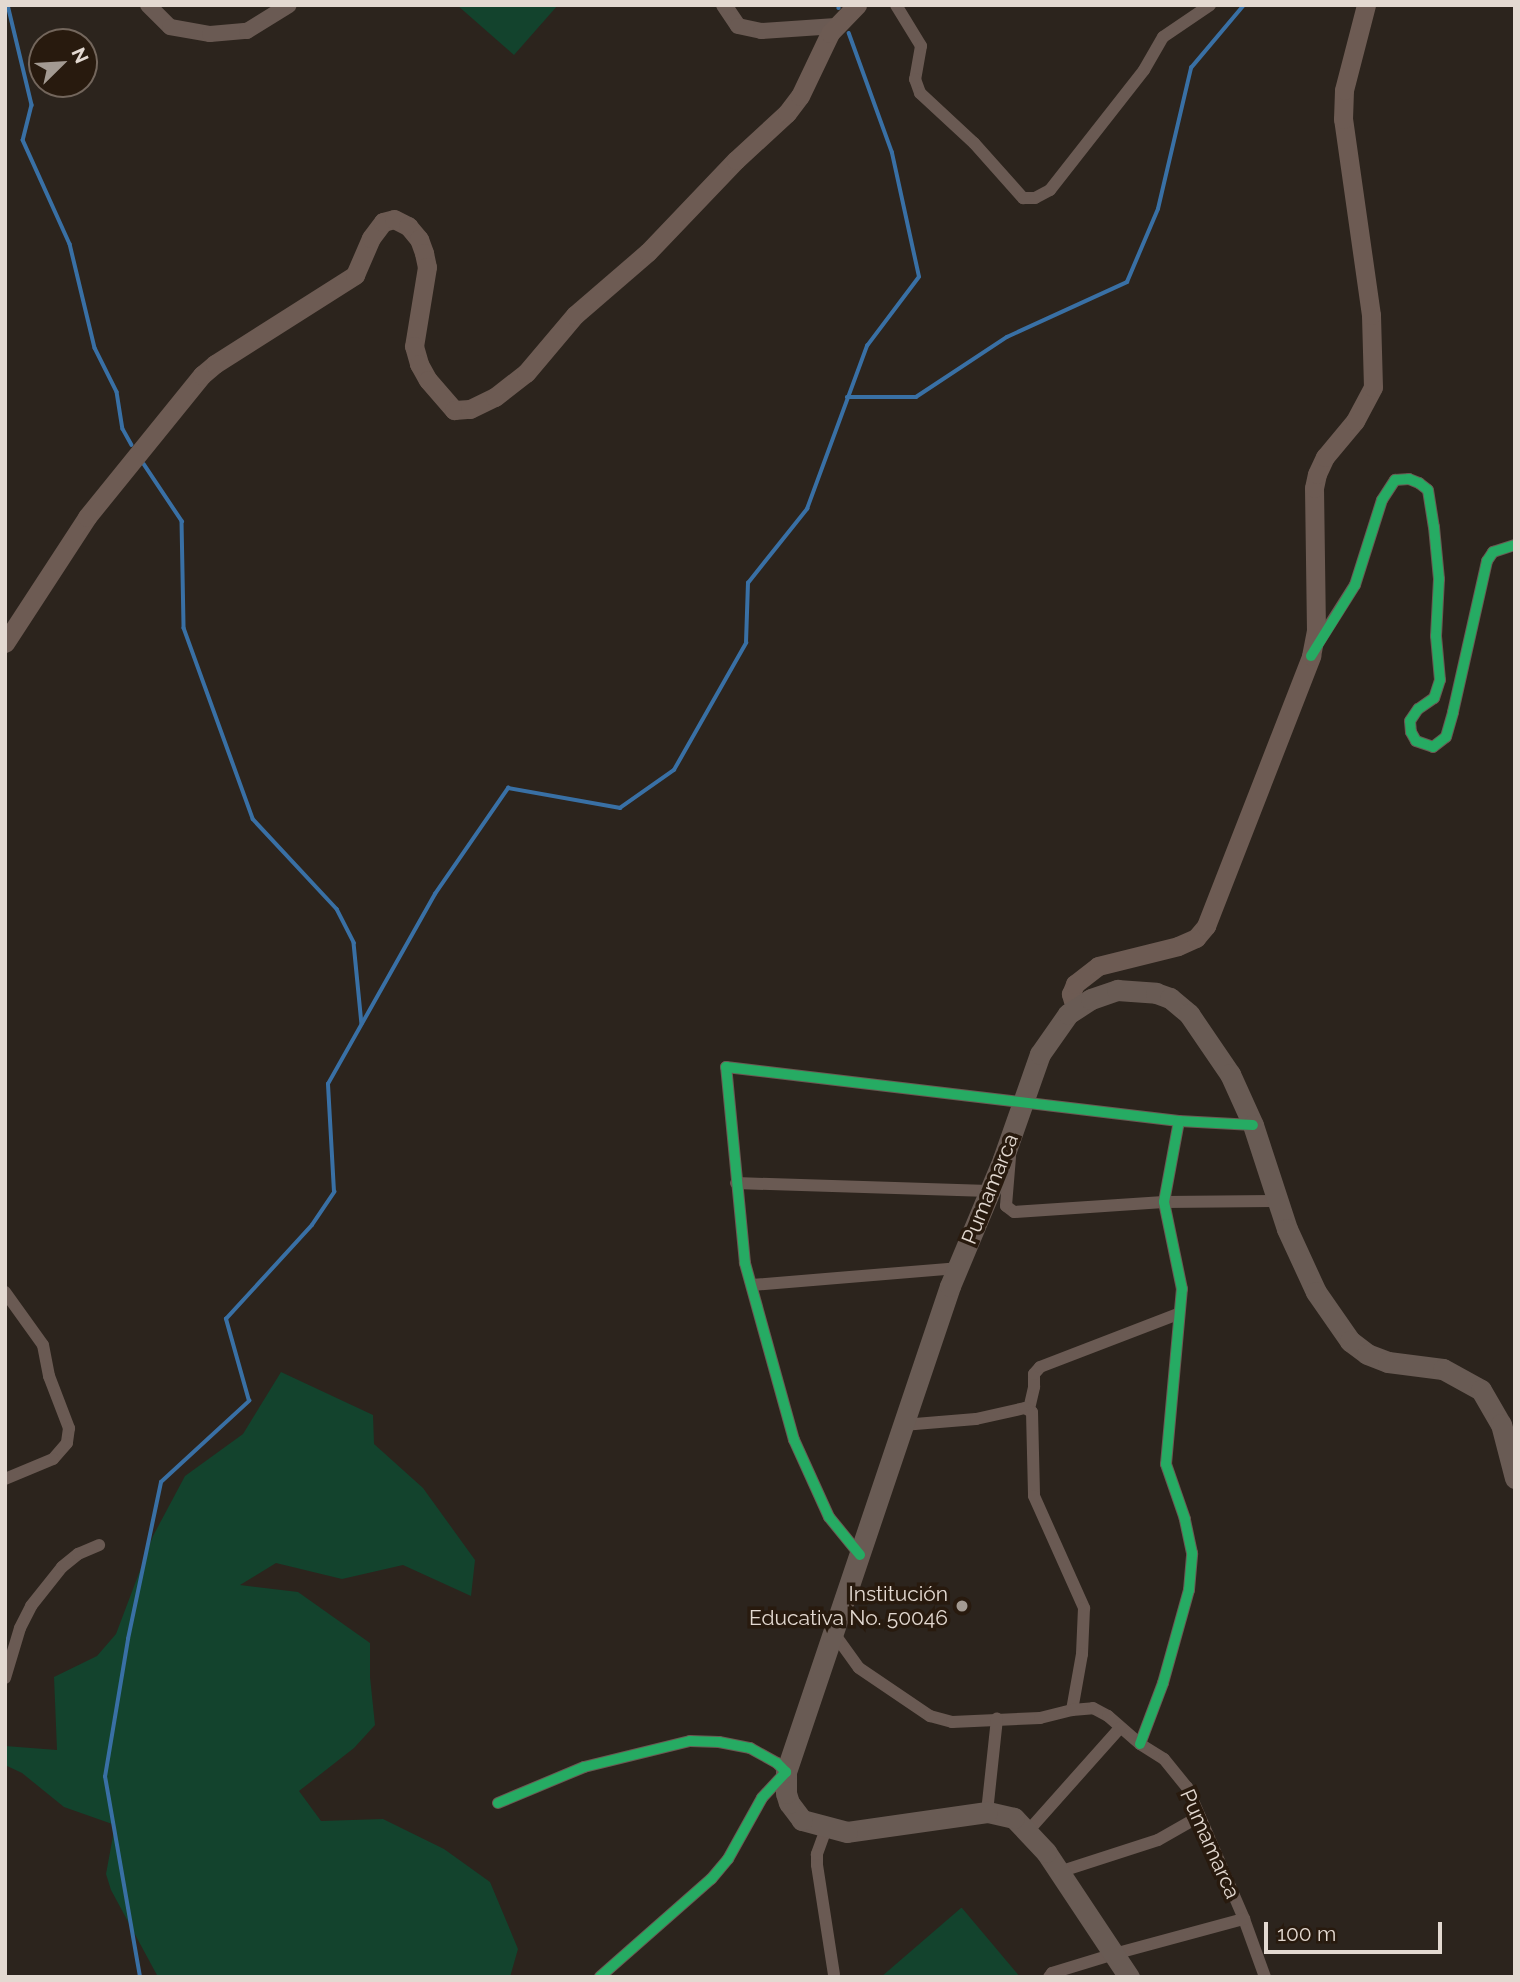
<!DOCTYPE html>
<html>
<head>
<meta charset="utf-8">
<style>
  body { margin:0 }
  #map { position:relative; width:1520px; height:1982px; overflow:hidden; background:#2c241d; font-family:Raleway,sans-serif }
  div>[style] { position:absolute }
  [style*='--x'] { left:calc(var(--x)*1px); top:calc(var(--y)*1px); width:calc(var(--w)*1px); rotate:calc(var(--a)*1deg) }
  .green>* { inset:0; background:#13432d }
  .stream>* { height:3.5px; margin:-1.75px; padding:0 1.75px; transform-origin:1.75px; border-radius:1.75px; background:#3970a5 }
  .minor>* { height:12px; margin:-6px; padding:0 6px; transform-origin:6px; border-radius:6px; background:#6a5a53 }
  .tertiary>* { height:16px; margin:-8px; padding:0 8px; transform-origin:8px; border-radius:8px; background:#6a5a53 }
  .secondary>* { height:19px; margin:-9.5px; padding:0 9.5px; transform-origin:9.5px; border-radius:9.5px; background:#6d5b53 }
  .primary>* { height:21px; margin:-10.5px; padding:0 10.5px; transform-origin:10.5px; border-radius:10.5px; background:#695b54 }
  .cycleway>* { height:10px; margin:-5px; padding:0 5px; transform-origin:5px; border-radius:5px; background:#26ab63 }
  .dots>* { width:19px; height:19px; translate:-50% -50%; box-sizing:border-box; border:4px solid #281a0e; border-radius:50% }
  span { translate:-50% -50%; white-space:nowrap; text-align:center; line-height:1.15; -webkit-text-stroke:7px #281a0e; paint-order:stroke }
  .street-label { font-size:21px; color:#e3d9d1 }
  .poi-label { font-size:21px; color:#e3d9d1 }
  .right { translate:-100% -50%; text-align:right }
  .frame { position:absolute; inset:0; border:7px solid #e3d9d1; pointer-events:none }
  .north { position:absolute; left:28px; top:28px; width:70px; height:70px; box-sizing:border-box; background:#281a0e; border:2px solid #73665c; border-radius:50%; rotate:66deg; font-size:19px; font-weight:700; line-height:28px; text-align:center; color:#e3d9d1 }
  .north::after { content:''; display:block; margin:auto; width:24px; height:32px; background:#a39a92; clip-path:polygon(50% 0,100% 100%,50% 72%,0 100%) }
  .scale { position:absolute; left:1264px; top:1922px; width:178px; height:32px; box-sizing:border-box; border:4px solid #e3d9d1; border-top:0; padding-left:9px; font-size:21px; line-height:24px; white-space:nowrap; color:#e3d9d1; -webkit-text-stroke:5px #281a0e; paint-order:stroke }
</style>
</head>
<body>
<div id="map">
  <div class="green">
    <i style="clip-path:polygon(457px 5px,558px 5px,514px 55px)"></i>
    <i style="clip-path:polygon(281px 1372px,373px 1415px,374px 1444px,423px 1488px,475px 1560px,471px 1596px,403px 1565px,342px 1579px,276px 1563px,240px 1585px,298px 1592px,370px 1643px,370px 1677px,375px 1725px,354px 1748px,299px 1791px,321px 1821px,383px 1819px,444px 1849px,490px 1882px,518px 1949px,510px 1977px,158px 1977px,111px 1890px,106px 1874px,115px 1825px,64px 1807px,22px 1773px,5px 1765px,5px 1746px,57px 1750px,54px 1677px,97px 1656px,116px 1634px,153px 1536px,185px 1476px,243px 1434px)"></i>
    <i style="clip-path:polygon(962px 1908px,1020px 1977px,881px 1977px,961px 1908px)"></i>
  </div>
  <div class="stream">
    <i style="--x:8;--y:5;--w:103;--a:76.5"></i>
    <i style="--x:32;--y:105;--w:36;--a:104"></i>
    <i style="--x:23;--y:140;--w:114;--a:65.7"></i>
    <i style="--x:70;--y:244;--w:107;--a:76.5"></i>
    <i style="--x:95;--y:348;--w:49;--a:63.4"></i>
    <i style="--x:117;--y:392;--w:37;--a:81"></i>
    <i style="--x:123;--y:429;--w:18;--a:61"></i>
    <i style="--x:839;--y:5;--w:3;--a:90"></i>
    <i style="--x:847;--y:397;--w:69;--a:0"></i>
    <i style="--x:916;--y:397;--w:109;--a:-33.4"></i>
    <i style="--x:1007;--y:337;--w:132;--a:-24.6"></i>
    <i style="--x:1127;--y:282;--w:79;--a:-67"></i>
    <i style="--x:1158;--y:209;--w:145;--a:-76.8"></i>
    <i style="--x:1191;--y:68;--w:82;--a:-49.9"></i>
    <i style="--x:144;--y:464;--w:69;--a:56.3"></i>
    <i style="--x:182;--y:521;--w:107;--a:88.9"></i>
    <i style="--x:184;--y:628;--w:203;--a:70.1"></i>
    <i style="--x:253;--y:819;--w:123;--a:47"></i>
    <i style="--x:337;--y:909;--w:38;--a:63"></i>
    <i style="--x:354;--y:943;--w:81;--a:84.4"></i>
    <i style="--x:140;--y:1977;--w:203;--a:-99.9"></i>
    <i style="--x:105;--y:1777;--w:140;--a:-80.5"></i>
    <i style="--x:128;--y:1639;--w:160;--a:-78.1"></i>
    <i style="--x:161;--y:1482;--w:120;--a:-42.6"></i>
    <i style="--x:249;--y:1401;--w:85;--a:-105.7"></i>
    <i style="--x:226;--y:1319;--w:127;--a:-47.5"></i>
    <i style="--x:312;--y:1225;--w:40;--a:-56"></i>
    <i style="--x:334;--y:1192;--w:108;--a:-93.2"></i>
    <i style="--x:328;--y:1084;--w:218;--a:-60.6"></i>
    <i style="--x:435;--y:894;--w:129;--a:-55.4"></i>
    <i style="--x:508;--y:788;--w:114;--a:10.1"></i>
    <i style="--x:620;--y:808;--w:66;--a:-35.1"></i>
    <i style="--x:674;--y:770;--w:146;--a:-60.4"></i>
    <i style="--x:746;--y:643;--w:60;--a:-88.1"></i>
    <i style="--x:748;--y:583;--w:95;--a:-51.4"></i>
    <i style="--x:807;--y:509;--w:174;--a:-69.8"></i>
    <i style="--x:867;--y:346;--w:86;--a:-53"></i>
    <i style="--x:919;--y:277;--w:127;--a:-102.3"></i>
    <i style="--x:892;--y:153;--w:127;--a:-109.9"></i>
  </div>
  <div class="minor">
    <i style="--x:896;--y:5;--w:48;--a:58.6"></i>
    <i style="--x:921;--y:46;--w:34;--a:100"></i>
    <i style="--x:915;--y:79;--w:15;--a:70"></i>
    <i style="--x:920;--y:93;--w:74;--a:42.8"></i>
    <i style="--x:974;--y:143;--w:74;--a:48.3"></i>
    <i style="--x:1023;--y:198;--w:12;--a:0"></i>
    <i style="--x:1035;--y:198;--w:17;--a:-28"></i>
    <i style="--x:1050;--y:190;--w:152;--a:-51.9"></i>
    <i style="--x:1144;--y:70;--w:38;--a:-60"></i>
    <i style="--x:1163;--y:37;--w:57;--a:-34.2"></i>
    <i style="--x:1317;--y:645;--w:71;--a:-57.7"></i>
    <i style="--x:1355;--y:585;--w:89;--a:-72.4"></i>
    <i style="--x:1382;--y:500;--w:24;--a:-57"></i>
    <i style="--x:1395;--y:480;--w:14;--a:-4"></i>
    <i style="--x:1409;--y:479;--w:11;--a:22"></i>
    <i style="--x:1419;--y:483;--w:11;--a:38"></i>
    <i style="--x:1428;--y:490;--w:37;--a:81"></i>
    <i style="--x:1434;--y:527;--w:52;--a:84.5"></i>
    <i style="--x:1439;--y:579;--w:57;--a:93"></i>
    <i style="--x:1436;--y:636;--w:44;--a:84.8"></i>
    <i style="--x:1440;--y:680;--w:19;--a:108"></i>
    <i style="--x:1434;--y:698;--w:19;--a:145"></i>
    <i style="--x:1418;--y:709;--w:14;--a:124"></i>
    <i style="--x:1410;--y:721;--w:11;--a:85"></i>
    <i style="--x:1411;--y:732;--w:10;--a:61"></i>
    <i style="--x:1416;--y:741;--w:18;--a:19"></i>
    <i style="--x:1433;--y:747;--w:16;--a:-38"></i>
    <i style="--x:1446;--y:737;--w:26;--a:-74"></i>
    <i style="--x:1453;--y:712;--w:155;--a:-77.3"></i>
    <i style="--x:1487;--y:561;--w:11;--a:-56"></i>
    <i style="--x:1493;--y:552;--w:23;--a:-18"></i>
    <i style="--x:1010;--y:1157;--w:49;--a:94.7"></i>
    <i style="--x:1006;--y:1206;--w:10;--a:37"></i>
    <i style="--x:1014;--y:1212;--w:150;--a:-3.8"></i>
    <i style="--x:1164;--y:1202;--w:113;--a:-0.5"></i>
    <i style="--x:736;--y:1183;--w:253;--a:1.8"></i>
    <i style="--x:752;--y:1285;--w:206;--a:-4.7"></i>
    <i style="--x:5;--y:1292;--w:65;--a:54.4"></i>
    <i style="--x:43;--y:1345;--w:32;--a:79"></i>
    <i style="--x:49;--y:1376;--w:56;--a:69"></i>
    <i style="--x:69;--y:1428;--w:15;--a:98"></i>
    <i style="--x:67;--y:1443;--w:21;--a:131"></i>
    <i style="--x:53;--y:1459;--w:52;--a:157.4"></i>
    <i style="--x:1029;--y:1409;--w:23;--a:-77"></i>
    <i style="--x:1034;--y:1387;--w:13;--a:-90"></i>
    <i style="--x:1034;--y:1374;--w:9;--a:-49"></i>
    <i style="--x:1040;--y:1367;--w:148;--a:-21"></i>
    <i style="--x:903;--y:1425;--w:73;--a:-4.7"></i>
    <i style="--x:976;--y:1419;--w:50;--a:-12.7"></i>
    <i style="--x:1025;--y:1408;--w:8;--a:30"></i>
    <i style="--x:1032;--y:1412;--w:84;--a:88.6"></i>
    <i style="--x:1034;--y:1496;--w:123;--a:65.9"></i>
    <i style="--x:1084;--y:1608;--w:46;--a:92.5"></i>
    <i style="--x:1082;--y:1654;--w:57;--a:100.1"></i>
    <i style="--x:860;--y:1555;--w:49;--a:-129.2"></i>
    <i style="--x:829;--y:1517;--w:85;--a:-114.4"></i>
    <i style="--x:794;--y:1440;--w:184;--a:-105.5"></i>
    <i style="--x:745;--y:1263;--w:197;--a:-95.5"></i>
    <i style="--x:726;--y:1067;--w:456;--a:6.8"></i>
    <i style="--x:1179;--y:1121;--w:74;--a:3.1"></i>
    <i style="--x:833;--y:1632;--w:44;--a:54.2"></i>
    <i style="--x:859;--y:1668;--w:86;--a:34.1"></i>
    <i style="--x:930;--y:1716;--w:23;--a:15"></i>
    <i style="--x:952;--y:1722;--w:88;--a:-2.6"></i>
    <i style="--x:1040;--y:1718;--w:33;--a:-14"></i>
    <i style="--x:1072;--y:1710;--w:21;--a:-5"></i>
    <i style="--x:1093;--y:1708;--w:17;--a:28"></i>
    <i style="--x:1108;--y:1716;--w:43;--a:41.2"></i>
    <i style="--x:1140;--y:1744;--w:28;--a:32"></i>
    <i style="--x:1164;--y:1759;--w:36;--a:51"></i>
    <i style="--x:1187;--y:1787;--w:144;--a:66.6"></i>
    <i style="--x:1244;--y:1919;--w:62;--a:70.1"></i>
    <i style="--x:5;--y:1678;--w:52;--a:-73.3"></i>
    <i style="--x:20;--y:1628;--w:25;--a:-63"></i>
    <i style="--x:31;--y:1606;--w:50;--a:-51.5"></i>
    <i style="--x:62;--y:1567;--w:21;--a:-39"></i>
    <i style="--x:78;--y:1554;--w:23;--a:-23"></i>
    <i style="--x:1140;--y:1744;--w:65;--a:-69.3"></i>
    <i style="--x:1163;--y:1683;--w:97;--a:-74.4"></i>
    <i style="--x:1189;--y:1590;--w:37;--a:-85"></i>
    <i style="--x:1192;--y:1553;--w:35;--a:-102"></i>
    <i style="--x:1185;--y:1519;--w:58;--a:-109.1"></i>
    <i style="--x:1166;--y:1464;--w:176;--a:-84.8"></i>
    <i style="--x:1182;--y:1289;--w:89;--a:-101.7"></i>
    <i style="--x:1164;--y:1202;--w:82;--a:-79.5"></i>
    <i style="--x:498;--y:1803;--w:93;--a:-22.7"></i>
    <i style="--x:584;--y:1767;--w:109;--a:-13.8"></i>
    <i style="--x:690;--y:1741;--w:29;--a:2"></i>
    <i style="--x:719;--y:1742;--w:32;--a:11"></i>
    <i style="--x:750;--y:1748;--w:31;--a:29"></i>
    <i style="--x:777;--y:1763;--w:13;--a:45"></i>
    <i style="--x:786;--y:1772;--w:35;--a:133"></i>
    <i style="--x:762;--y:1798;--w:70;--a:119.1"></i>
    <i style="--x:728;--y:1859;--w:26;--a:130"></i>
    <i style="--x:711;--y:1879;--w:148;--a:138.6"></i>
    <i style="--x:987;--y:1812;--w:94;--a:-83.9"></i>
    <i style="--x:826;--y:1829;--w:27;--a:110"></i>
    <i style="--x:817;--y:1854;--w:11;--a:90"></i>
    <i style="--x:817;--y:1865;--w:111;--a:81.2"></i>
    <i style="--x:1029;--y:1830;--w:137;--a:-48.3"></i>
    <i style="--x:1059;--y:1872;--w:104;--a:-17.9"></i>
    <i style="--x:1158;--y:1840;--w:48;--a:-29.7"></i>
    <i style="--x:1049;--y:1977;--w:5;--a:-53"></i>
    <i style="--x:1052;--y:1973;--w:65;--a:-17"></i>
    <i style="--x:1114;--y:1954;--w:135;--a:-15.1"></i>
  </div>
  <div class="tertiary">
    <i style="--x:148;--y:5;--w:31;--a:45"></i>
    <i style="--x:170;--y:27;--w:41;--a:9.9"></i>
    <i style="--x:210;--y:34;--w:37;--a:-5"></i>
    <i style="--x:247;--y:31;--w:49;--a:-31.8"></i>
    <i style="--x:724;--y:5;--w:25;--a:56"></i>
    <i style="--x:738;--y:26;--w:24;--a:12"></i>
    <i style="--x:761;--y:31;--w:75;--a:-3.8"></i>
  </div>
  <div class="secondary">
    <i style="--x:5;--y:643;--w:150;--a:-56.9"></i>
    <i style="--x:87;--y:517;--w:183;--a:-51"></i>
    <i style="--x:202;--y:375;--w:17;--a:-40"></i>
    <i style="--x:215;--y:364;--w:166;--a:-32.4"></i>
    <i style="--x:355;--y:275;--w:40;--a:-66.6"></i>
    <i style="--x:371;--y:238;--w:20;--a:-53"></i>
    <i style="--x:383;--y:222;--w:11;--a:-15"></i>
    <i style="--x:394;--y:219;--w:16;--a:27"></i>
    <i style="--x:408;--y:226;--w:17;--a:50"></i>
    <i style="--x:419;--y:239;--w:15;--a:70"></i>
    <i style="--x:424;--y:253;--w:14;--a:78"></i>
    <i style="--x:427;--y:267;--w:80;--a:99.3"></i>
    <i style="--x:414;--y:346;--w:19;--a:74"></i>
    <i style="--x:419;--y:364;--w:18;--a:61"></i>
    <i style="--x:428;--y:380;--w:40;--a:49"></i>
    <i style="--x:454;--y:410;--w:16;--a:-4"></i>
    <i style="--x:470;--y:409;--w:28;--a:-26"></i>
    <i style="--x:495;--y:397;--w:39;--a:-38"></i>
    <i style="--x:526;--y:373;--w:76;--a:-49.8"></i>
    <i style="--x:575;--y:315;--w:96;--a:-40.8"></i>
    <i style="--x:648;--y:252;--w:127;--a:-46.3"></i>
    <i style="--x:736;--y:160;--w:69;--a:-42.7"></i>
    <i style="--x:787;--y:113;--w:21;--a:-53"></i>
    <i style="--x:800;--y:96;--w:70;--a:-64.5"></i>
    <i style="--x:830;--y:33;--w:39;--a:-46"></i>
    <i style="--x:1075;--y:1008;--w:15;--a:-106"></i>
    <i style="--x:1071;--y:994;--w:11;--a:-68"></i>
    <i style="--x:1075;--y:984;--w:29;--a:-38"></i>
    <i style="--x:1098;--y:966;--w:82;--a:-14"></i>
    <i style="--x:1178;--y:946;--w:20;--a:-24"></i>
    <i style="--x:1196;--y:938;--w:16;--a:-50"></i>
    <i style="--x:1206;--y:926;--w:290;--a:-68.7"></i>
    <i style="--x:1311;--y:656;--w:25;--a:-79"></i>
    <i style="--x:1316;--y:631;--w:143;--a:-90.8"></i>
    <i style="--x:1314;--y:488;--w:14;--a:-78"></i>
    <i style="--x:1317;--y:474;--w:19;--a:-65"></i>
    <i style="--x:1325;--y:457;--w:47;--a:-50.2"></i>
    <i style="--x:1355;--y:421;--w:38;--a:-62"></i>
    <i style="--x:1373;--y:387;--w:72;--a:-91.6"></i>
    <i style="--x:1371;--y:315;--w:198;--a:-98.1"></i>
    <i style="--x:1343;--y:119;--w:29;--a:-88"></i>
    <i style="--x:1344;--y:90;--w:88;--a:-75.5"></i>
  </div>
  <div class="primary">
    <i style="--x:1129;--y:1977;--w:150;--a:-123.6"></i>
    <i style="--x:1046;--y:1852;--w:47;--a:-133.3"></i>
    <i style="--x:1014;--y:1818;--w:28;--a:-167"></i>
    <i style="--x:987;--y:1812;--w:141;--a:171.9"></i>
    <i style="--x:847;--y:1832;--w:47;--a:-165.1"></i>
    <i style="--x:802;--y:1820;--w:21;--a:-127"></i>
    <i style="--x:789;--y:1803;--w:10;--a:-107"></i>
    <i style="--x:786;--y:1793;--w:21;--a:-90"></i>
    <i style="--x:786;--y:1772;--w:513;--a:-71.35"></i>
    <i style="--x:950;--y:1286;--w:138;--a:-67.3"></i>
    <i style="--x:1003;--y:1159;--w:111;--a:-70.6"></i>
    <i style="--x:1040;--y:1054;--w:49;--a:-55"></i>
    <i style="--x:1068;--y:1014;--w:27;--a:-33"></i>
    <i style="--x:1091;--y:999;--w:28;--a:-19"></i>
    <i style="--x:1117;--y:990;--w:39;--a:4"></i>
    <i style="--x:1156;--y:993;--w:15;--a:20"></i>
    <i style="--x:1170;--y:998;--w:25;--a:40"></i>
    <i style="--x:1189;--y:1014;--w:73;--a:55.7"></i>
    <i style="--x:1230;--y:1074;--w:56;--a:65.7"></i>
    <i style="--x:1253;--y:1125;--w:109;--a:71.9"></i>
    <i style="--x:1287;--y:1229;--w:69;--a:65.3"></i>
    <i style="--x:1316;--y:1292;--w:60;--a:55.2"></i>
    <i style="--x:1350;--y:1341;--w:21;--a:37"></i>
    <i style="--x:1367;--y:1354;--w:22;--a:21"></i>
    <i style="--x:1388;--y:1362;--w:55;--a:7.3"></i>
    <i style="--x:1443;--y:1369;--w:43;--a:28.9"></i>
    <i style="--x:1481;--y:1390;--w:39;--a:60"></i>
    <i style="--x:1501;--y:1424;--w:56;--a:75.5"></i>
  </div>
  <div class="cycleway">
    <i style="--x:1311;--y:656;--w:84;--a:-58.2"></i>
    <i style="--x:1355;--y:585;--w:89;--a:-72.4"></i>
    <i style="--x:1382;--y:500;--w:24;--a:-57"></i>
    <i style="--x:1395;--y:480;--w:14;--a:-4"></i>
    <i style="--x:1409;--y:479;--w:11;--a:22"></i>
    <i style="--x:1419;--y:483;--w:11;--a:38"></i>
    <i style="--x:1428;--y:490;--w:37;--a:81"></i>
    <i style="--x:1434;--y:527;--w:52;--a:84.5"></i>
    <i style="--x:1439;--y:579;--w:57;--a:93"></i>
    <i style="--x:1436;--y:636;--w:44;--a:84.8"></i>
    <i style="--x:1440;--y:680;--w:19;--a:108"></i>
    <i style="--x:1434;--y:698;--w:19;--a:145"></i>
    <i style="--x:1418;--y:709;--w:14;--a:124"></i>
    <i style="--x:1410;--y:721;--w:11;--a:85"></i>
    <i style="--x:1411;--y:732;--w:10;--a:61"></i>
    <i style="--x:1416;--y:741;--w:18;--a:19"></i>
    <i style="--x:1433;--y:747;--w:16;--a:-38"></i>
    <i style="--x:1446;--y:737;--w:26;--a:-74"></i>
    <i style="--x:1453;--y:712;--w:155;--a:-77.3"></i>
    <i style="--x:1487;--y:561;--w:11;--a:-56"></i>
    <i style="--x:1493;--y:552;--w:23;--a:-18"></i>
    <i style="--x:860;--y:1555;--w:49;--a:-129.2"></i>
    <i style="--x:829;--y:1517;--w:85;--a:-114.4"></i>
    <i style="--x:794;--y:1440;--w:184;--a:-105.5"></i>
    <i style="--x:745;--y:1263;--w:197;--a:-95.5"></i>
    <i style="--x:726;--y:1067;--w:456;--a:6.8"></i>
    <i style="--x:1179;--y:1121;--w:74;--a:3.1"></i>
    <i style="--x:1140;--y:1744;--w:65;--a:-69.3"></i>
    <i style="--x:1163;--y:1683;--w:97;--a:-74.4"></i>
    <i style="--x:1189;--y:1590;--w:37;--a:-85"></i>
    <i style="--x:1192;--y:1553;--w:35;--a:-102"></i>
    <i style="--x:1185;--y:1519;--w:58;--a:-109.1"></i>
    <i style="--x:1166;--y:1464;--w:176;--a:-84.8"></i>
    <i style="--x:1182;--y:1289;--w:89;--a:-101.7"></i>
    <i style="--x:1164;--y:1202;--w:82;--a:-79.5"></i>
    <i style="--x:498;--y:1803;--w:93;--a:-22.7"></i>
    <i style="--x:584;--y:1767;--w:109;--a:-13.8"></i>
    <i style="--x:690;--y:1741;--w:29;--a:2"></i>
    <i style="--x:719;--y:1742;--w:32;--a:11"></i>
    <i style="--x:750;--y:1748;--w:31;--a:29"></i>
    <i style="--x:777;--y:1763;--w:13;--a:45"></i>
    <i style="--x:786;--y:1772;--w:35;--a:133"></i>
    <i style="--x:762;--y:1798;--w:70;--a:119.1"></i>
    <i style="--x:728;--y:1859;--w:26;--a:130"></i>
    <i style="--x:711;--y:1879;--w:148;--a:138.6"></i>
  </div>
  <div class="dots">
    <i style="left:962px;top:1606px;background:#a39a92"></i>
  </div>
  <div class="street-label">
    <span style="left:990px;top:1189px;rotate:-68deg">Pumamarca</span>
    <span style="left:1210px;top:1844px;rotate:66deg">Pumamarca</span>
  </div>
  <div class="poi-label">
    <span class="right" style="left:948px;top:1606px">Institución<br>Educativa No. 50046</span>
  </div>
  <div class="frame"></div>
  <div class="north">N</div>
  <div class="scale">100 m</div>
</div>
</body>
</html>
